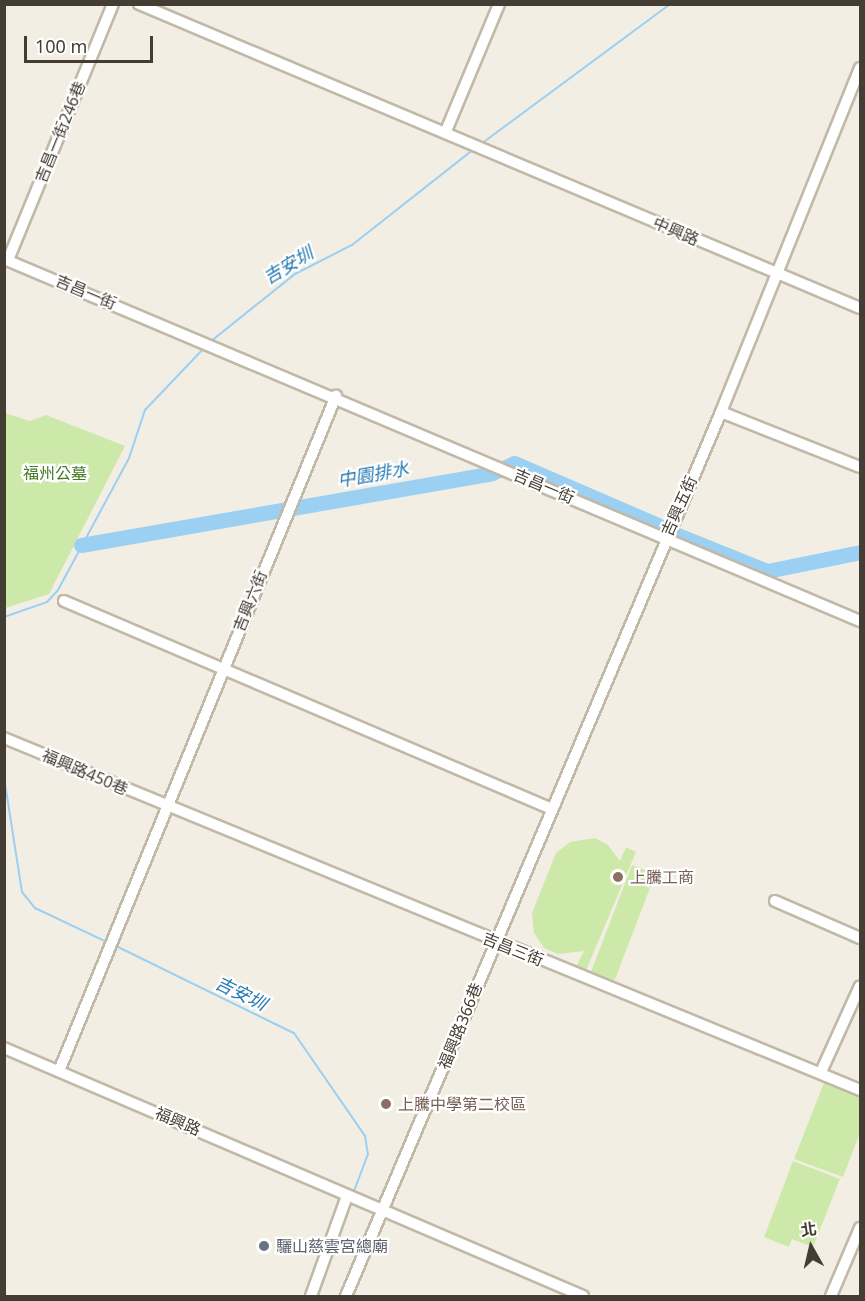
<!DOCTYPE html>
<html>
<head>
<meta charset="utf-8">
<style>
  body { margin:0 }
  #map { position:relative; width:865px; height:1301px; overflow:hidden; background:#f3eee3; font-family:"Noto Sans","Noto Sans TC",sans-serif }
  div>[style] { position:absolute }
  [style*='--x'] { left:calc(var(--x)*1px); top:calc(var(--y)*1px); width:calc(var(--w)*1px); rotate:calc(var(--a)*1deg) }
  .green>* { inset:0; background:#cde9a9; transform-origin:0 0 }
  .stream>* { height:2px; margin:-1px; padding:0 1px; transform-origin:1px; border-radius:1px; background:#9bd0f3 }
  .river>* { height:15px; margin:-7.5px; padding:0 7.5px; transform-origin:7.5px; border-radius:7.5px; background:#9bd0f3 }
  .roads { filter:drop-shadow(2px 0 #c1b8a8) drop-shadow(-2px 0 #c1b8a8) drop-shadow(0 2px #c1b8a8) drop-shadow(0 -2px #c1b8a8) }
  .minor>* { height:10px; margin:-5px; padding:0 5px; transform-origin:5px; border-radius:5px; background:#fff }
  .dots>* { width:16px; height:16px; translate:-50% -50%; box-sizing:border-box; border:3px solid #fff; border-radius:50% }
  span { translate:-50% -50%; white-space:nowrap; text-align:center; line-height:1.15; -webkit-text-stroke:4.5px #fff; paint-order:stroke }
  .street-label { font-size:16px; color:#443d33 }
  .park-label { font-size:16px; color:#457924 }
  .education-label { font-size:16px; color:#785e54 }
  .left { translate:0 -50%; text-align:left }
  .worship-label { font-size:16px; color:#5b616d }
  .water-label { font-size:18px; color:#277bb5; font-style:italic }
  .frame { position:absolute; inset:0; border:6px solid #443d33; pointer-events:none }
  .north { position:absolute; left:781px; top:1217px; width:60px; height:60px; -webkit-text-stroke:4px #fff; paint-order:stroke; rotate:352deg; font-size:16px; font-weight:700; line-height:24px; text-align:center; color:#443d33 }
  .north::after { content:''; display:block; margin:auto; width:21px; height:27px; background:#443d33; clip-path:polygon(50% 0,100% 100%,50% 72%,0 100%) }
  .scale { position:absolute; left:24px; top:36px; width:129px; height:27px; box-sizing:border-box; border:3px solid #443d33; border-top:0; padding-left:8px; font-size:18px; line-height:21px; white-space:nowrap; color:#443d33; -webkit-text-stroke:4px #fff; paint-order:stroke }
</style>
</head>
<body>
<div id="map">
  <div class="green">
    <i style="clip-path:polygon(5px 413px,30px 421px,46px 415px,125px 446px,49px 594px,5px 608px)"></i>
    <i style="clip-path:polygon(595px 838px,608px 845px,620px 861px,626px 847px,636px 852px,584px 975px,574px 971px,584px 951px,558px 954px,544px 948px,534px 933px,532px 913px,556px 853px,570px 842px)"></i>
    <i style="left:632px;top:865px;width:25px;height:114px;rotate:21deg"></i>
    <i style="clip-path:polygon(824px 1083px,860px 1097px,860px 1133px,843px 1177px,794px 1159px)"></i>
    <i style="clip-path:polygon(793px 1161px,840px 1179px,813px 1247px,792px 1239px,789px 1247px,764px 1237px)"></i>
  </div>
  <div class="stream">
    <i style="--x:481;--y:144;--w:235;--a:-36.5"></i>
    <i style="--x:210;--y:342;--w:109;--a:-38.7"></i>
    <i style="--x:295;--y:274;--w:64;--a:-27"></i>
    <i style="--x:352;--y:245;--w:155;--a:-38.2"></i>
    <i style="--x:4;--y:617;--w:46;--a:-19.2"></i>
    <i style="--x:47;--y:602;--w:16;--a:-47"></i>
    <i style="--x:58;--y:590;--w:150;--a:-61.7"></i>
    <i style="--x:129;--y:458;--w:51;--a:-71.6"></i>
    <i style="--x:145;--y:410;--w:86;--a:-46.4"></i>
    <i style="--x:4;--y:777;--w:116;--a:81.1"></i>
    <i style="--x:22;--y:892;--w:21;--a:51"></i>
    <i style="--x:35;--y:908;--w:82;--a:25.3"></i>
    <i style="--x:114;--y:945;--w:200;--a:26.1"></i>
    <i style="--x:294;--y:1033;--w:125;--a:55.4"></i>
    <i style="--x:365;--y:1136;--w:18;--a:81"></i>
    <i style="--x:368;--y:1154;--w:43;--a:110.6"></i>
    <i style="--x:318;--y:1296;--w:69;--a:-71.3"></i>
  </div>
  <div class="river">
    <i style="--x:675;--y:534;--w:99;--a:21.9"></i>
    <i style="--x:767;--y:571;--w:95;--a:-11.5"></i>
    <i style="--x:81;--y:545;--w:417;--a:-9.9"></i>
    <i style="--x:492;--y:473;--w:24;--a:-24"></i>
    <i style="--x:514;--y:463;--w:157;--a:23.3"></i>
  </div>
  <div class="roads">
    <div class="minor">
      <i style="--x:139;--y:4;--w:782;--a:22.86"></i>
      <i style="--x:446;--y:131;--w:138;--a:-67.3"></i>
      <i style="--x:4;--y:259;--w:929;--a:22.92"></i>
      <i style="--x:8;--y:260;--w:277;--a:-67.7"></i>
      <i style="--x:721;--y:412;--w:149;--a:21.6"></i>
      <i style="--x:64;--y:601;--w:530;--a:23.09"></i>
      <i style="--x:4;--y:738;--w:926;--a:22.35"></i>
      <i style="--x:775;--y:901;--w:93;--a:23.5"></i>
      <i style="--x:4;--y:1048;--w:630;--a:23.19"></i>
      <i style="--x:59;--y:1071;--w:730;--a:-67.69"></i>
      <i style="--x:821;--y:1072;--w:94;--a:-65.6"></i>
      <i style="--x:311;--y:1296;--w:106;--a:-70.2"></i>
      <i style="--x:346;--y:1296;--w:960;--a:-67.01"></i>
      <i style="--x:721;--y:412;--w:371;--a:-68"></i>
      <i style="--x:831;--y:1296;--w:74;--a:-66.9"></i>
    </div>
  </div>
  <div class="dots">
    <i style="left:618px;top:877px;background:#8d6e63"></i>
    <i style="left:386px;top:1104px;background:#8d6e63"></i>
    <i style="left:264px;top:1246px;background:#6b7280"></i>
  </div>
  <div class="street-label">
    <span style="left:60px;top:132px;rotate:-68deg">吉昌一街246巷</span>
    <span style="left:676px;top:231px;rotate:23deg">中興路</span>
    <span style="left:86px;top:292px;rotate:23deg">吉昌一街</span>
    <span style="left:544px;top:486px;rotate:23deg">吉昌一街</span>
    <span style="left:679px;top:506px;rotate:-66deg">吉興五街</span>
    <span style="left:250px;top:601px;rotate:-68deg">吉興六街</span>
    <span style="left:85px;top:772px;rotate:23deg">福興路450巷</span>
    <span style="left:513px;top:949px;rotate:22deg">吉昌三街</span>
    <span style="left:460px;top:1026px;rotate:-68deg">福興路366巷</span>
    <span style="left:178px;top:1121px;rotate:23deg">福興路</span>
  </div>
  <div class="park-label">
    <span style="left:55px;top:473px">福州公墓</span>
  </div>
  <div class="education-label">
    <span class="left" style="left:630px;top:877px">上騰工商</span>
    <span class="left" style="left:398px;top:1104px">上騰中學第二校區</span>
  </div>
  <div class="worship-label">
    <span class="left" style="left:276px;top:1246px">驪山慈雲宮總廟</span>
  </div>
  <div class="water-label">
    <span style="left:288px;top:265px;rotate:-31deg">吉安圳</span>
    <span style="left:373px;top:474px;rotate:-10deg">中園排水</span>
    <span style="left:241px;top:993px;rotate:26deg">吉安圳</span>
  </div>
  <div class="frame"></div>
  <div class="north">北</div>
  <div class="scale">100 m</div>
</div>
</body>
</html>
